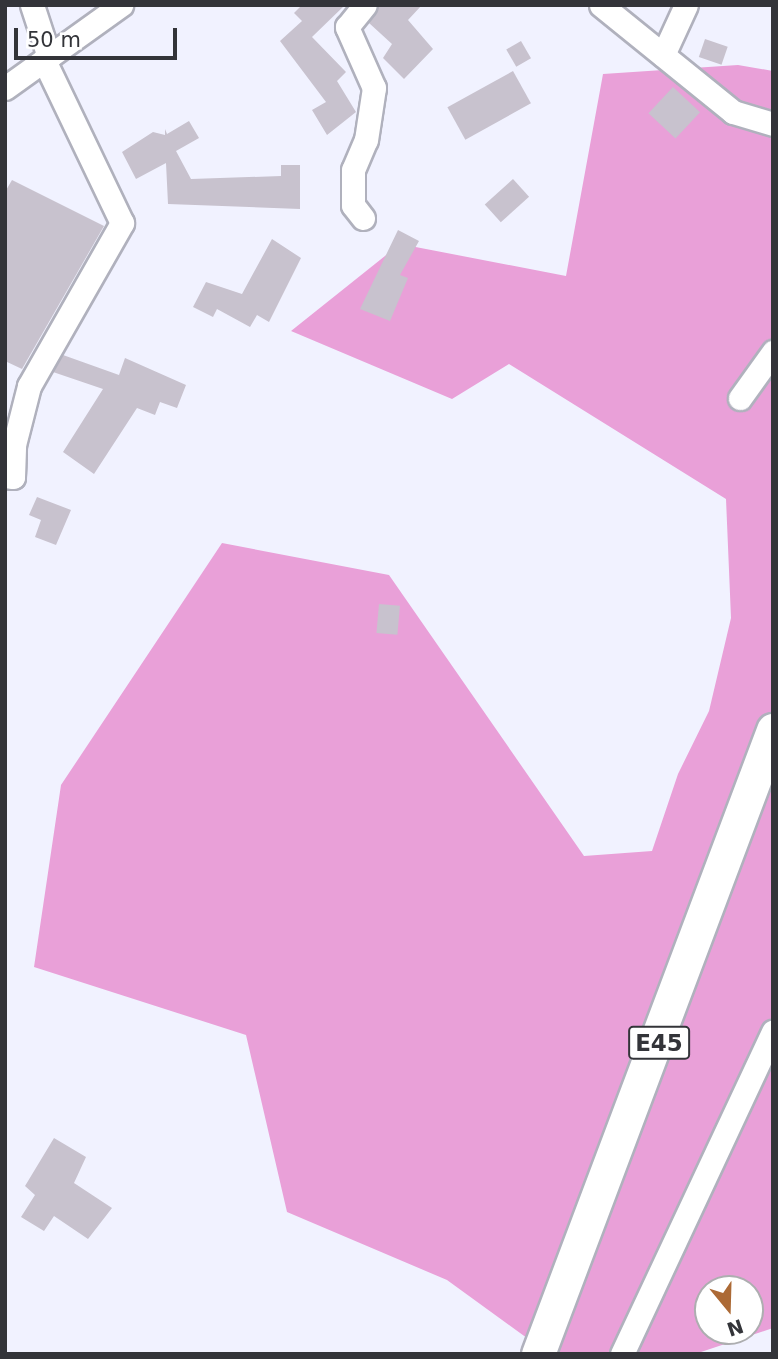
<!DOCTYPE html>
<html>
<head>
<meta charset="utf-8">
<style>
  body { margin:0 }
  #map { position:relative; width:778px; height:1359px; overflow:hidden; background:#f1f2ff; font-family:"DejaVu Sans",sans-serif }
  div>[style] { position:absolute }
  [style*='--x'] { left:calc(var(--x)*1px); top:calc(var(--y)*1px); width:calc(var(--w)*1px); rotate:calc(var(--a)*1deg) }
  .forest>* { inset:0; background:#e9a0d8 }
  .building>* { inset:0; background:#c8c2ce; transform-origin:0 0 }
  .roads { filter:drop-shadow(2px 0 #b0b1bd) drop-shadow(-2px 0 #b0b1bd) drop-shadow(0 2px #b0b1bd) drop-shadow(0 -2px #b0b1bd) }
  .minor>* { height:23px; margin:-11.5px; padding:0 11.5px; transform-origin:11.5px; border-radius:11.5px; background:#fff }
  .highway>* { height:33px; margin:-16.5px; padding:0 16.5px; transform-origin:16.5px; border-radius:16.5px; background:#fff }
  span { translate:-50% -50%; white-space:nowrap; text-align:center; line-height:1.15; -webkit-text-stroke:5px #fff; paint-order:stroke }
  .shield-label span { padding:2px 5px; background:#fff; border:2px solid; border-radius:5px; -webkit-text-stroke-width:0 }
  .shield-label { font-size:23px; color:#333439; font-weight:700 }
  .frame { position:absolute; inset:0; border:7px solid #333439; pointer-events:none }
  .north { position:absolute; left:694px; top:1275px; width:70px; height:70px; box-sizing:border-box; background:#fff; border:2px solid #adaeb0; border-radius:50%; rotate:161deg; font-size:19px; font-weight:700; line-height:28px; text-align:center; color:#333439 }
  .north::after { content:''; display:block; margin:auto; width:24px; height:32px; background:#ac6a36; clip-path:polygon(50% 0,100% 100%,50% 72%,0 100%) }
  .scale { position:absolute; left:14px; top:28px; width:163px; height:32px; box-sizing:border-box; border:4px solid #333439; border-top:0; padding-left:9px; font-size:21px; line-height:24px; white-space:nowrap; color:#333439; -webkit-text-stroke:5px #fff; paint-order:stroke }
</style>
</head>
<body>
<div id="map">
  <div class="forest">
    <i style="clip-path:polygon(evenodd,738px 65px,773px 71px,773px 1328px,695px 1354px,549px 1354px,447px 1280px,287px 1212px,246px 1035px,34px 967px,61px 785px,222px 543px,389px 575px,584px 856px,652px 851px,678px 774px,709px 711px,731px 618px,726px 499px,509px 364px,452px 399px,291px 331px,400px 244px,566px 276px,603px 74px,738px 65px,708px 1289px,750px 1289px,750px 1331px,708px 1331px,708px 1289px)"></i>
  </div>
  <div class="building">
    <i style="clip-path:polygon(302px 5px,345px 5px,312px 37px,346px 72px,337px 81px,356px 112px,327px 135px,312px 110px,326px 102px,280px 41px,302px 21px,294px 13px)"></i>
    <i style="clip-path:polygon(379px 5px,422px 5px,408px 20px,433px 49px,404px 79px,383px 58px,392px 44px,369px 23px)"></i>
    <i style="left:705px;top:39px;width:24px;height:19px;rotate:19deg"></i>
    <i style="left:521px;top:41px;width:20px;height:17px;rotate:60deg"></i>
    <i style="left:513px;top:71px;width:37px;height:75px;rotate:61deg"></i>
    <i style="left:673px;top:87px;width:37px;height:36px;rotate:43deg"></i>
    <i style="clip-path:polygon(189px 121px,199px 138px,176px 151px,191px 179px,281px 176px,281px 165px,300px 165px,300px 209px,168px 204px,166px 163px,136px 179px,122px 152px,153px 132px,165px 135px,165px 129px,167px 134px)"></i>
    <i style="left:513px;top:179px;width:24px;height:38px;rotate:48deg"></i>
    <i style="clip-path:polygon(12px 180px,104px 226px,22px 369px,5px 361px,5px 192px)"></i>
    <i style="clip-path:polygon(398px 230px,419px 241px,400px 275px,408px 278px,390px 321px,360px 309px)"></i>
    <i style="clip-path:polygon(272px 239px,301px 258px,269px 322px,257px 315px,250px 327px,217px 309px,213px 317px,193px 307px,206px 282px,242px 294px)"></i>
    <i style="clip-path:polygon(63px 355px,119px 375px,125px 358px,186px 385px,177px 408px,160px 402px,155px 415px,137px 408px,94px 474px,63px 452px,103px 389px,53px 372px)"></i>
    <i style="clip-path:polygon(37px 497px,71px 510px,56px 545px,35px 537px,41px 520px,29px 515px)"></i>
    <i style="left:379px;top:604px;width:21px;height:29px;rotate:5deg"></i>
    <i style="clip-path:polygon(54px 1138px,86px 1157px,74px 1183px,112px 1208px,88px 1239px,54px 1216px,44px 1231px,21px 1217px,35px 1195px,25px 1186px)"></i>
  </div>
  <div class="roads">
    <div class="minor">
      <i style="--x:32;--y:5;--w:55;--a:71.9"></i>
      <i style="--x:601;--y:5;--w:170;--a:39"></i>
      <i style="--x:733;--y:112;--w:42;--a:16.7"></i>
      <i style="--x:663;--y:55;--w:55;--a:-65.3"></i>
      <i style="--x:5;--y:88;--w:143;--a:-35.6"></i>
      <i style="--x:363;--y:218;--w:16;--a:-128"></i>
      <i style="--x:353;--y:205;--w:35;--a:-90"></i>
      <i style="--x:353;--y:170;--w:33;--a:-67"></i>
      <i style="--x:366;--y:140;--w:53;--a:-81.3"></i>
      <i style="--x:374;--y:88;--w:67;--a:-113.9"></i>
      <i style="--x:347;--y:27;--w:28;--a:-51"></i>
      <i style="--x:740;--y:398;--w:57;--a:-54.3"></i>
      <i style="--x:5;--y:476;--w:8;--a:7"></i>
      <i style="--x:13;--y:477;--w:32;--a:-88"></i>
      <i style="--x:14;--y:445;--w:61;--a:-75.7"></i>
      <i style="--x:29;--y:386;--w:188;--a:-60.3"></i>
      <i style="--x:122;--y:223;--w:181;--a:-115.6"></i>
      <i style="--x:622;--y:1354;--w:356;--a:-64.9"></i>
    </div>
    <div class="highway">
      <i style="--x:538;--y:1354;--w:667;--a:-69.36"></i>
    </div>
  </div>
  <div class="shield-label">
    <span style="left:659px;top:1043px">E45</span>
  </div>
  <div class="frame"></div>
  <div class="north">N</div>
  <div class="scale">50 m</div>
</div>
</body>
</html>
